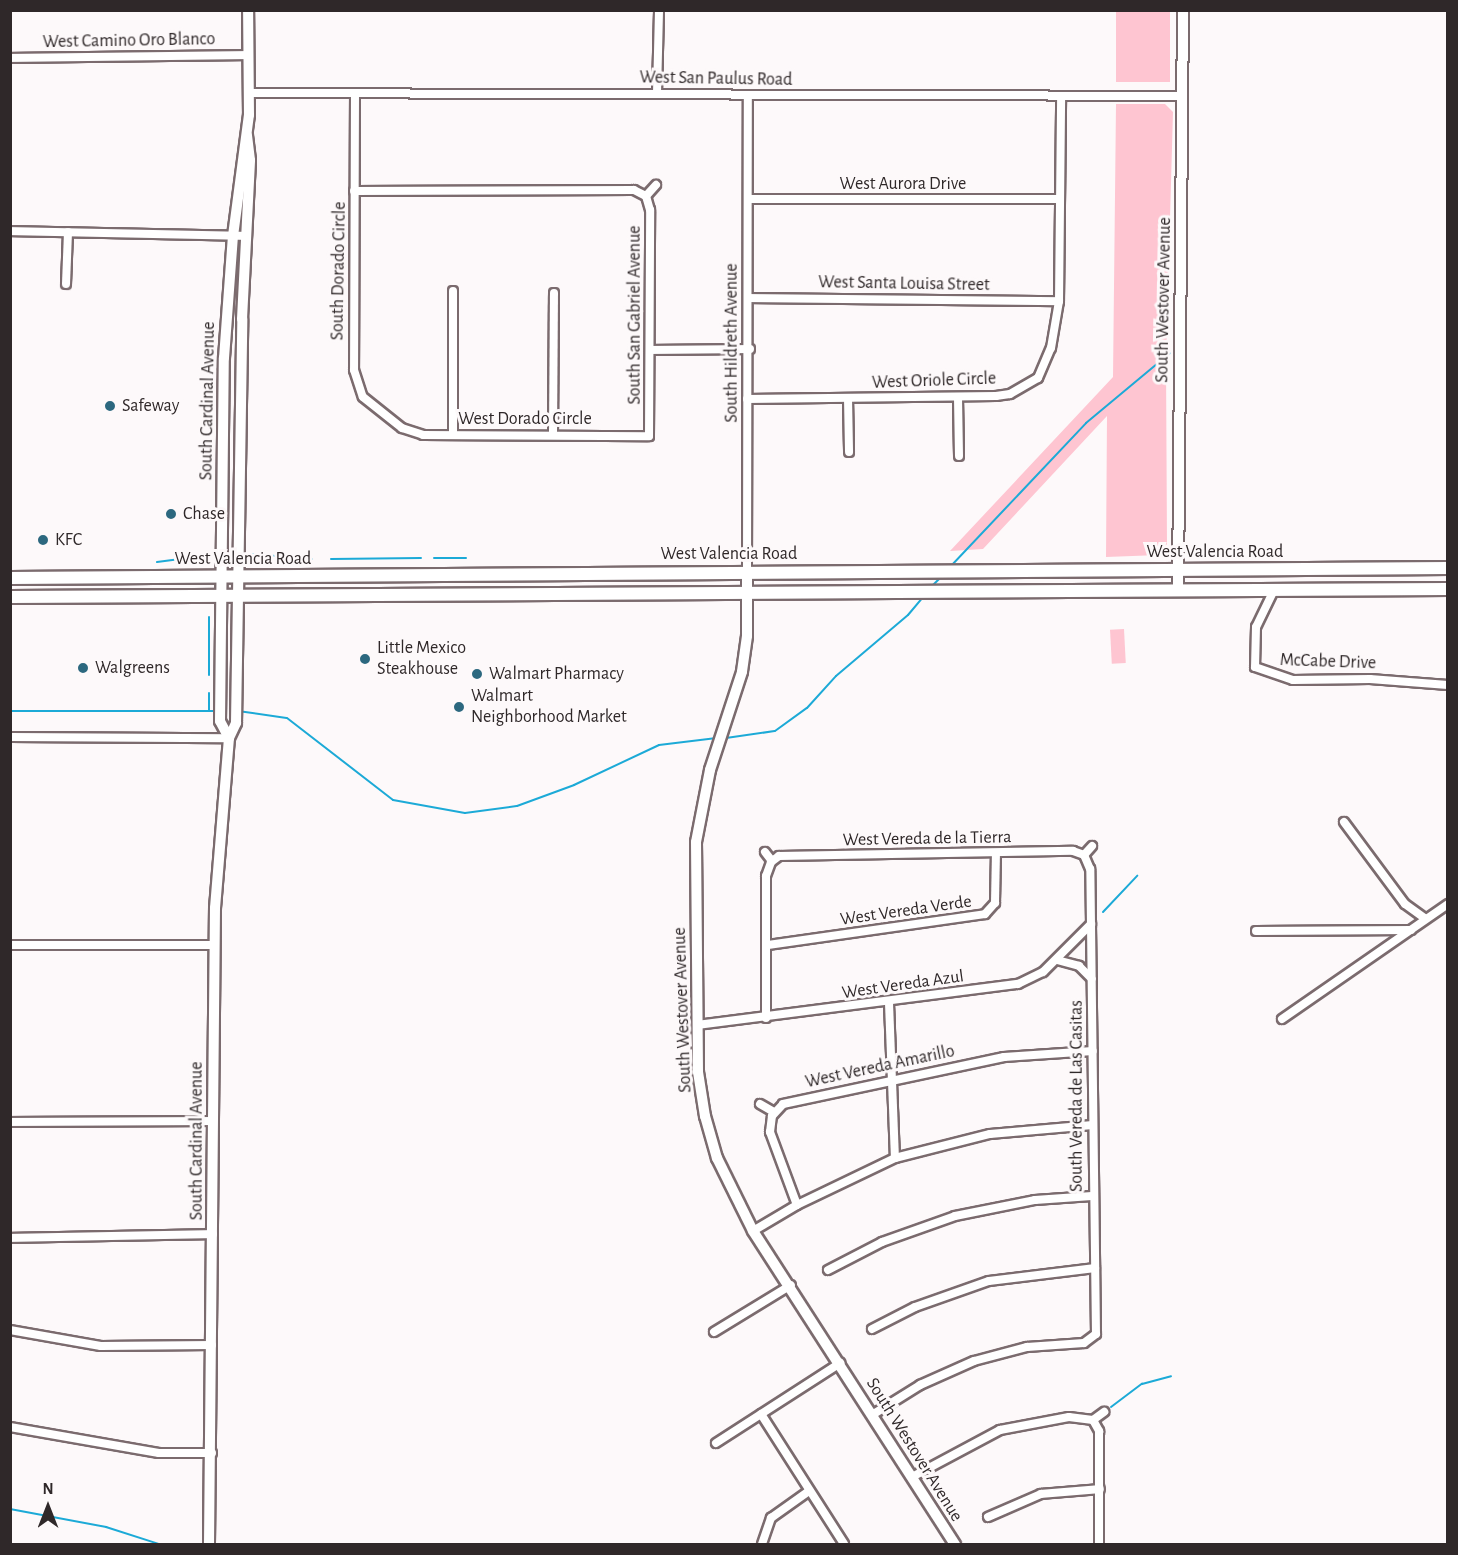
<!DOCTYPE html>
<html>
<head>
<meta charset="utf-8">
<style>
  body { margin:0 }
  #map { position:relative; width:1458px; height:1555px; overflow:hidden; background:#fdf9fa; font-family:"Alegreya Sans",sans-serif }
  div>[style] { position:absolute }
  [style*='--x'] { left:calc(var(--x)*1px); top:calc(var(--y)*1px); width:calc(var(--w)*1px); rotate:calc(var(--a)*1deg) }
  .green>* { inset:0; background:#fec5d1; transform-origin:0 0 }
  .stream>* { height:2px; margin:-1px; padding:0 1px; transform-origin:1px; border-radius:1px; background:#1caad7 }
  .roads { filter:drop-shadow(2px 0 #7b6b6e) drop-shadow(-2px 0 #7b6b6e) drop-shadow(0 2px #7b6b6e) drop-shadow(0 -2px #7b6b6e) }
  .street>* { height:8px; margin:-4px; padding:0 4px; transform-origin:4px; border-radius:4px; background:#fff }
  .secondary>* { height:10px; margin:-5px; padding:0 5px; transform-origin:5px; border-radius:5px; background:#fff }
  .primary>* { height:12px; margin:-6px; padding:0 6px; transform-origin:6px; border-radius:6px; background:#fff }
  .dots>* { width:16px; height:16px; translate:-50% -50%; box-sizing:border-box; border:3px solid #fdf9fa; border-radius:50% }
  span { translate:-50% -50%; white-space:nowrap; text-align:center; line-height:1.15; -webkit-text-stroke:6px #fdf9fa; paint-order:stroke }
  .street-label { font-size:18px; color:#2f2829 }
  .poi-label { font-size:18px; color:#2f2829 }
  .left { translate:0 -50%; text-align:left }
  .frame { position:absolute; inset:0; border:12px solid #2f2829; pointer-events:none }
  .north { position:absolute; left:18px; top:1477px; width:60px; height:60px; -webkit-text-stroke:4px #fdf9fa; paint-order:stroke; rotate:0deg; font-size:16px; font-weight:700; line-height:24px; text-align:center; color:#2f2829 }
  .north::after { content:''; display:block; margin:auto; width:21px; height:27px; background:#2f2829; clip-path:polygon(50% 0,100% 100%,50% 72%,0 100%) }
</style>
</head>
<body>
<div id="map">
  <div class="green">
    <i style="left:1116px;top:11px;width:54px;height:71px"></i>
    <i style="clip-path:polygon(1116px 104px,1165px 104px,1173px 112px,1166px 362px,1167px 544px,1159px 555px,1106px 557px,1107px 416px,983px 549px,950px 551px,1113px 377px)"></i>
    <i style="left:1124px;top:629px;width:34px;height:14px;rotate:87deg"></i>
  </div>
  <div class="stream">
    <i style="--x:252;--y:554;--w:60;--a:4.8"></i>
    <i style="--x:708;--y:554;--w:28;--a:4"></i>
    <i style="--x:434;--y:558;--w:32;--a:0"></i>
    <i style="--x:331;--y:559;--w:90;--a:-0.6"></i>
    <i style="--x:157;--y:562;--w:62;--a:-7.5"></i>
    <i style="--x:950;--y:567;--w:198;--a:-46.6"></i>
    <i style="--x:1086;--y:423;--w:109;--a:-39.8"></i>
    <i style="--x:931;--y:587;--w:16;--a:-45"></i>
    <i style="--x:209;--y:675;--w:58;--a:-90"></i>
    <i style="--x:10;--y:711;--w:208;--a:0"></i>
    <i style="--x:209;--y:711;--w:18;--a:-90"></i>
    <i style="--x:238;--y:711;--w:49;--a:8.1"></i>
    <i style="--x:287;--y:718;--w:134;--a:37.7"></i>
    <i style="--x:393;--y:800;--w:73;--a:10.2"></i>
    <i style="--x:465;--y:813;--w:52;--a:-7.7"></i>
    <i style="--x:517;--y:806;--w:61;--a:-20.2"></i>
    <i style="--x:574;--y:785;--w:94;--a:-25.2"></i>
    <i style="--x:659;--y:745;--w:58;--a:-6.9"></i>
    <i style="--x:726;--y:738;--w:49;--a:-8.1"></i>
    <i style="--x:775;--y:731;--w:39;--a:-36"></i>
    <i style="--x:807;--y:708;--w:43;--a:-47.8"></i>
    <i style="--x:836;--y:676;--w:94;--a:-40.3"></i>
    <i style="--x:908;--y:615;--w:25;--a:-50"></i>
    <i style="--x:1103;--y:912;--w:50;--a:-46.6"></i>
    <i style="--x:1111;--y:1407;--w:39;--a:-37"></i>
    <i style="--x:1142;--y:1384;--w:30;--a:-15"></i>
    <i style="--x:10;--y:1509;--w:98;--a:10.6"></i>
    <i style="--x:106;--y:1527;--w:56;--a:17.8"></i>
  </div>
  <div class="roads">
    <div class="street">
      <i style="--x:10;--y:58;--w:238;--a:-0.7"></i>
      <i style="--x:249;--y:93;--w:934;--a:0.18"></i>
      <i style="--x:355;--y:93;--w:277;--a:90.2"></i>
      <i style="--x:354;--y:370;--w:28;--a:72"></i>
      <i style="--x:363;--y:397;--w:50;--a:38.5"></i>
      <i style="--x:402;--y:428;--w:22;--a:18"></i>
      <i style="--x:423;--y:435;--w:226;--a:0.3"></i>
      <i style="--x:649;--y:436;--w:226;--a:-89.7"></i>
      <i style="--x:650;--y:210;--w:15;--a:-106"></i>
      <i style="--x:657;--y:93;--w:83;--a:-88.6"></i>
      <i style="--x:354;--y:191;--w:280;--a:-0.2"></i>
      <i style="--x:634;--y:190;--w:13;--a:27"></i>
      <i style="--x:646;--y:196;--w:15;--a:-48"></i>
      <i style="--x:749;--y:199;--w:309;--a:0"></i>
      <i style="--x:10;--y:231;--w:237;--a:1.2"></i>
      <i style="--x:66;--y:284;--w:52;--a:-87.8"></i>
      <i style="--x:749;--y:298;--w:310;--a:0.6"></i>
      <i style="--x:651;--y:350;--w:99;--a:-0.6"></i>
      <i style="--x:848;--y:398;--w:54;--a:88.9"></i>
      <i style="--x:958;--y:398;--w:58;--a:89"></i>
      <i style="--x:747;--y:399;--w:249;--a:-0.7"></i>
      <i style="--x:996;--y:396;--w:14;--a:-8"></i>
      <i style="--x:1010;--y:394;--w:32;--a:-30"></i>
      <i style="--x:1038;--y:378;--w:33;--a:-67"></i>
      <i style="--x:1051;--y:348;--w:48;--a:-80.3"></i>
      <i style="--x:1059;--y:301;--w:204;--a:-89.4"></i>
      <i style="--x:453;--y:434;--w:143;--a:-90"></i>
      <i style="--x:553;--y:434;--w:141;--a:-89.6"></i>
      <i style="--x:747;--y:572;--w:477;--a:-89.9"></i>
      <i style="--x:1274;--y:590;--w:41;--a:115.9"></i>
      <i style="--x:1256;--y:627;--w:40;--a:91.4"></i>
      <i style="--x:1255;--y:667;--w:40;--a:18.9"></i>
      <i style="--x:1293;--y:680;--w:77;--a:-0.7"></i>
      <i style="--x:1370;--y:679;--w:78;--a:4.4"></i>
      <i style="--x:10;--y:737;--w:219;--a:0.3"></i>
      <i style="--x:1344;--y:822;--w:102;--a:53.4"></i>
      <i style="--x:1405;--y:904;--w:24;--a:36"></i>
      <i style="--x:765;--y:852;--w:11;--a:52"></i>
      <i style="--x:1084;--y:855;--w:12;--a:-48"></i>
      <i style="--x:1256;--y:931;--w:155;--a:-0.4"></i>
      <i style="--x:10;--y:945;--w:205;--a:0"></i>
      <i style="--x:768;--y:945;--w:219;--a:-8.1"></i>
      <i style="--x:985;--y:914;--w:15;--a:-48"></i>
      <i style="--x:995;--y:903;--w:50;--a:-88.9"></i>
      <i style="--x:1057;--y:960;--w:23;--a:15"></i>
      <i style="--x:1079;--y:966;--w:18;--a:45"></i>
      <i style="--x:889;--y:1003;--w:155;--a:87.8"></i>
      <i style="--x:766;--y:1018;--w:142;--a:-90"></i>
      <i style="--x:766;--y:876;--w:15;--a:-70"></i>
      <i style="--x:771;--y:862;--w:10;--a:-37"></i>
      <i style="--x:779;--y:856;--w:294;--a:-1"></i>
      <i style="--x:1073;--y:851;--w:12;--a:20"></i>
      <i style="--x:1282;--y:1019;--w:202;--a:-34.7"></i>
      <i style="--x:697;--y:1025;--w:324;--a:-7.3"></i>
      <i style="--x:1018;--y:984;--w:28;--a:-26"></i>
      <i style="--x:1043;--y:972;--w:68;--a:-45"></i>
      <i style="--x:760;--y:1104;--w:16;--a:30"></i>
      <i style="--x:10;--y:1122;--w:203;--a:-0.3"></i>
      <i style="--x:797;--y:1205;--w:78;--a:-110.3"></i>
      <i style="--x:770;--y:1132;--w:16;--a:-83"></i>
      <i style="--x:772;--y:1116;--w:16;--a:-47"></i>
      <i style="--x:783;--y:1104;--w:226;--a:-12"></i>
      <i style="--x:1004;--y:1057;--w:89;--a:-3.9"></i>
      <i style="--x:753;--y:1231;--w:51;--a:-30.6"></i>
      <i style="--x:797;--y:1205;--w:109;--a:-25.6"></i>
      <i style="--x:895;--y:1158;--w:98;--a:-14.2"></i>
      <i style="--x:990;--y:1134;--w:103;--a:-5"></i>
      <i style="--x:10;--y:1238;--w:203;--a:-1.1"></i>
      <i style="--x:828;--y:1270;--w:61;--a:-27.4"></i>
      <i style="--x:882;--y:1242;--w:77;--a:-19.6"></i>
      <i style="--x:955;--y:1216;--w:82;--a:-11.3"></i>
      <i style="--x:1035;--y:1200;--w:57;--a:-4"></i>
      <i style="--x:872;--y:1329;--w:48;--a:-27.1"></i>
      <i style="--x:915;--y:1307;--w:78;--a:-19.4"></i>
      <i style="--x:989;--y:1281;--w:107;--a:-7"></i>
      <i style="--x:10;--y:1330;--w:92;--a:10"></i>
      <i style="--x:101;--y:1346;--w:111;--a:-0.5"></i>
      <i style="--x:714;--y:1332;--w:90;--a:-31.4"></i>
      <i style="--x:761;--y:1414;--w:154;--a:57.4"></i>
      <i style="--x:872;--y:1415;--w:57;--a:-32"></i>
      <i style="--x:920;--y:1385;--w:59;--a:-24"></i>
      <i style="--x:974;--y:1361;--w:55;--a:-14.8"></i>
      <i style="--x:1027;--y:1347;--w:57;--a:-4"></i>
      <i style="--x:1084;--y:1343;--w:15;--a:-37"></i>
      <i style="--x:1096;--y:1334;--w:465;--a:-90.7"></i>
      <i style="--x:1090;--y:869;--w:15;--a:-113"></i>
      <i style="--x:1093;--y:1420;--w:13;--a:61"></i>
      <i style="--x:1099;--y:1431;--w:113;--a:90"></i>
      <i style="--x:1093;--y:1420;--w:14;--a:-36"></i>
      <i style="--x:10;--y:1427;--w:151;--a:9.9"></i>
      <i style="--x:159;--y:1453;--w:53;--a:0"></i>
      <i style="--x:716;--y:1443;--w:148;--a:-32.8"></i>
      <i style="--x:912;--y:1477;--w:100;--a:-28.1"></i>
      <i style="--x:1000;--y:1430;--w:70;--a:-10.7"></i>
      <i style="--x:1069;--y:1417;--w:24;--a:7"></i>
      <i style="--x:988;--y:1517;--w:58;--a:-23.5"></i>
      <i style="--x:1041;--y:1494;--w:59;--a:-4.8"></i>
      <i style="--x:762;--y:1544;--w:28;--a:-71"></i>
      <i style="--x:771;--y:1518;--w:47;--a:-35.4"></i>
    </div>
    <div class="secondary">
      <i style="--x:747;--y:572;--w:64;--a:90"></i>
      <i style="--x:747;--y:636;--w:36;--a:98"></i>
      <i style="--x:742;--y:672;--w:103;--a:108.1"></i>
      <i style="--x:710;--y:770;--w:73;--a:101"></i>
      <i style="--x:696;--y:842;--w:230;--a:89.5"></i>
      <i style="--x:698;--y:1072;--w:45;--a:81"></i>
      <i style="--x:705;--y:1116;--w:44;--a:74.1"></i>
      <i style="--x:717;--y:1158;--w:81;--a:63.7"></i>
      <i style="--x:753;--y:1231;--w:373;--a:57.2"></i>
      <i style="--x:1178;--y:590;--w:580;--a:-89.51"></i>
      <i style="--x:229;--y:738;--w:19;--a:-118"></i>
      <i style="--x:220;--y:721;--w:363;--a:-89.4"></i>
      <i style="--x:224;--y:358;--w:122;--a:-85.8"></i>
      <i style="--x:233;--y:236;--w:122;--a:-82.5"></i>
      <i style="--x:249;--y:115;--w:105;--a:-90.5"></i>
      <i style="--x:209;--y:1544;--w:636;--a:-89.46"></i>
      <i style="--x:215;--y:908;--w:171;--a:-85.3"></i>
      <i style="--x:229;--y:738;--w:17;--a:-65"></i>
      <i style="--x:236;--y:723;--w:404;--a:-89.1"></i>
      <i style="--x:242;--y:319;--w:159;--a:-87.1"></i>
      <i style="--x:250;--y:160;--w:25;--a:-97"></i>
    </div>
    <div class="primary">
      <i style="--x:10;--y:578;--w:1438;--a:-0.4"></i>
      <i style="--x:10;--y:597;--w:1438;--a:-0.32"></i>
    </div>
  </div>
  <div class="dots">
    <i style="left:110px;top:406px;background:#2c687f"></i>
    <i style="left:171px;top:514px;background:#2c687f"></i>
    <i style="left:43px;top:540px;background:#2c687f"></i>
    <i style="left:365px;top:659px;background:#2c687f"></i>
    <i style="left:83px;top:668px;background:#2c687f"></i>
    <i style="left:477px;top:674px;background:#2c687f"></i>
    <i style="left:459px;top:707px;background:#2c687f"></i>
  </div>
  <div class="street-label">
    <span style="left:129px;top:41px;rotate:-1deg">West Camino Oro Blanco</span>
    <span style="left:716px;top:79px;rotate:1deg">West San Paulus Road</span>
    <span style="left:903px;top:184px">West Aurora Drive</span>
    <span style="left:339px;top:271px;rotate:-89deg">South Dorado Circle</span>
    <span style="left:904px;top:284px;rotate:1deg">West Santa Louisa Street</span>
    <span style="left:1164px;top:300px;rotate:-89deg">South Westover Avenue</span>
    <span style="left:635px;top:315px;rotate:-90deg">South San Gabriel Avenue</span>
    <span style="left:732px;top:343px;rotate:-90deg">South Hildreth Avenue</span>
    <span style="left:934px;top:381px;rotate:-2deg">West Oriole Circle</span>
    <span style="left:208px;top:401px;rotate:-89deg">South Cardinal Avenue</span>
    <span style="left:525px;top:419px">West Dorado Circle</span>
    <span style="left:1215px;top:552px">West Valencia Road</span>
    <span style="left:729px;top:554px">West Valencia Road</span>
    <span style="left:243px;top:559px">West Valencia Road</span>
    <span style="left:1328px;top:662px;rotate:2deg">McCabe Drive</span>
    <span style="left:927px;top:839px;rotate:-1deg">West Vereda de la Tierra</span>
    <span style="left:906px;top:911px;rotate:-8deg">West Vereda Verde</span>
    <span style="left:903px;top:985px;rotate:-8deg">West Vereda Azul</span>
    <span style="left:683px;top:1010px;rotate:-92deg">South Westover Avenue</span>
    <span style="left:880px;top:1067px;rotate:-12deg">West Vereda Amarillo</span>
    <span style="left:1077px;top:1096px;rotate:-90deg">South Vereda de Las Casitas</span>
    <span style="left:197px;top:1141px;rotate:-90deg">South Cardinal Avenue</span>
    <span style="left:914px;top:1450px;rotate:58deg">South Westover Avenue</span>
  </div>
  <div class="poi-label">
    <span class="left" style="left:122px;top:406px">Safeway</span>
    <span class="left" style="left:183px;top:514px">Chase</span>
    <span class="left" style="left:55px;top:540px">KFC</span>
    <span class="left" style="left:377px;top:659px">Little Mexico<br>Steakhouse</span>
    <span class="left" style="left:95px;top:668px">Walgreens</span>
    <span class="left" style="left:489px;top:674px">Walmart Pharmacy</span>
    <span class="left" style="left:471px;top:707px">Walmart<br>Neighborhood Market</span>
  </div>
  <div class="frame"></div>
  <div class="north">N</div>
</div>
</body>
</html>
